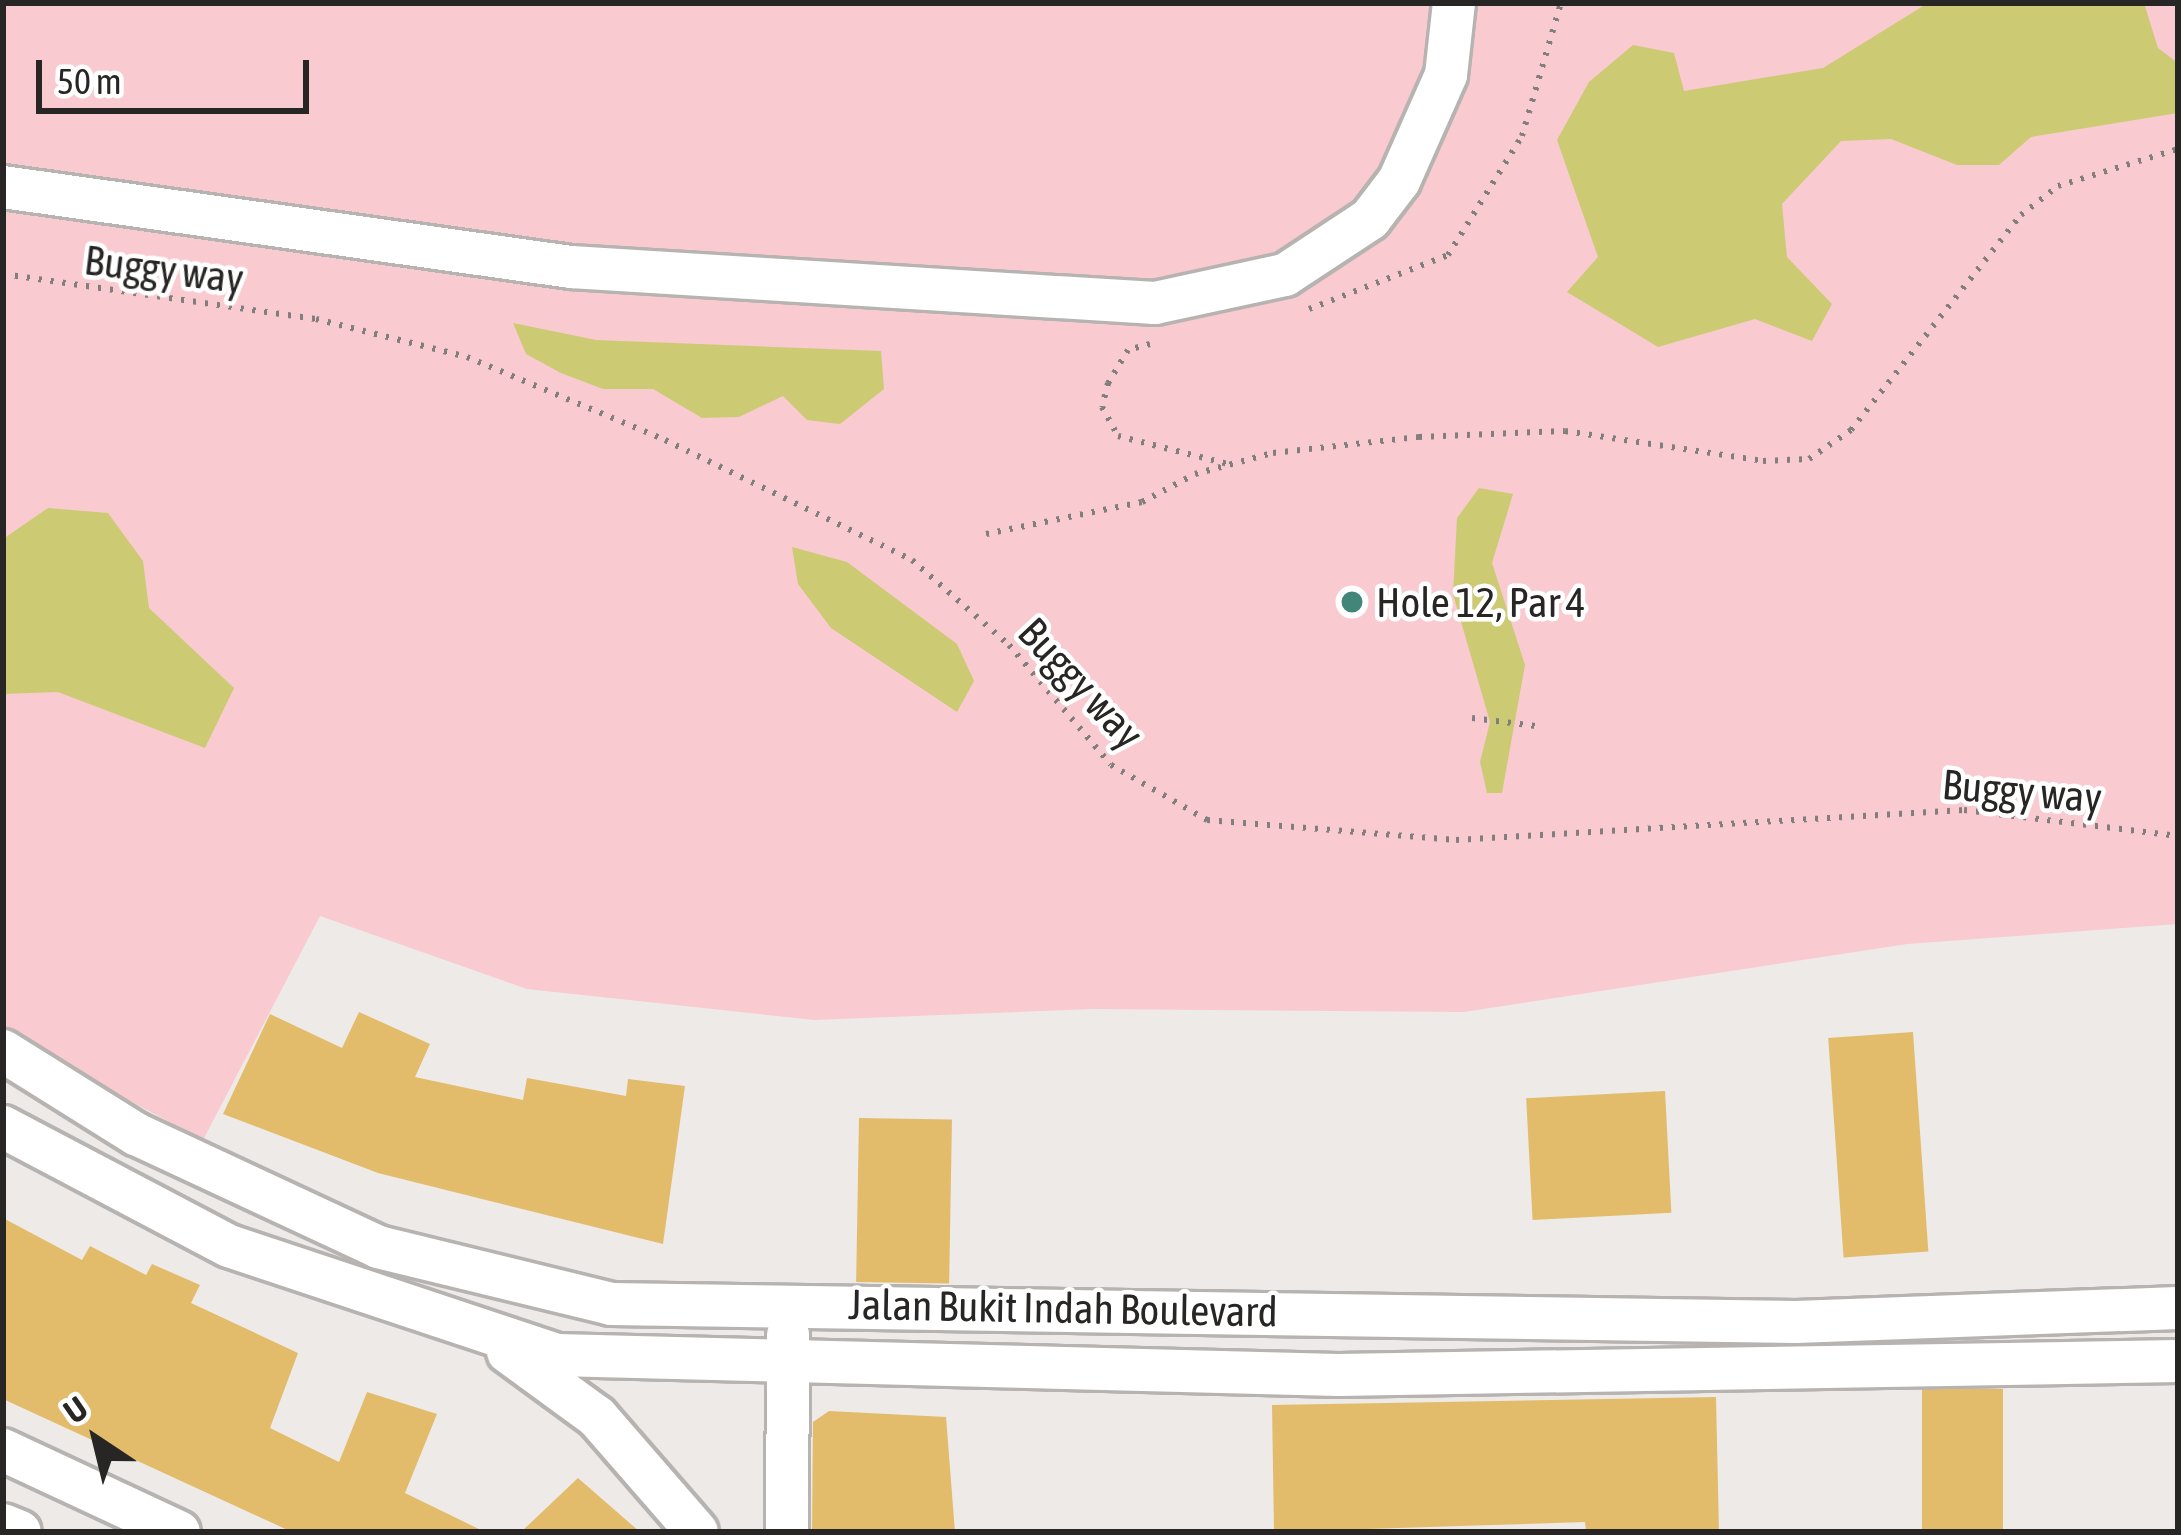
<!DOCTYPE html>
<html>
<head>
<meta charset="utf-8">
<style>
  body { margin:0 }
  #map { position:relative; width:2181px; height:1535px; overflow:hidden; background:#edeae8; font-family:"Asap Condensed",sans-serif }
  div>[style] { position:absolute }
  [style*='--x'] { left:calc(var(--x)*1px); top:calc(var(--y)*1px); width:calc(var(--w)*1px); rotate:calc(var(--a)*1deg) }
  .green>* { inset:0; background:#f9cacf }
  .water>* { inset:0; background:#cccb74 }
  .building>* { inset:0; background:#e3bc6b; transform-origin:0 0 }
  .path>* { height:6px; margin-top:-3px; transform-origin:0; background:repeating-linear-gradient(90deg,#817f7d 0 3px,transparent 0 12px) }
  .roads { filter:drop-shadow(3px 0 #b6b3b1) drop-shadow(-3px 0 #b6b3b1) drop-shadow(0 3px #b6b3b1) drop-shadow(0 -3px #b6b3b1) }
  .minor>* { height:42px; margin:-21px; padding:0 21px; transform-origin:21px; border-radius:21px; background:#fff }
  .dots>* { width:33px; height:33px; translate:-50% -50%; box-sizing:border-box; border:6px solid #fff; border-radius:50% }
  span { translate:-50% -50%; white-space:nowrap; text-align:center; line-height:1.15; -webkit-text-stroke:9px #fff; paint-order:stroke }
  .street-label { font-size:42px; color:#272625 }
  .poi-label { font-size:42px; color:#272625 }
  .left { translate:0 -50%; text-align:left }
  .frame { position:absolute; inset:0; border:6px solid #272625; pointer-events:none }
  .north { position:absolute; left:36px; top:1379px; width:120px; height:120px; -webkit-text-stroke:9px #fff; paint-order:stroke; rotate:325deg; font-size:33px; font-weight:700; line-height:48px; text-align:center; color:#272625 }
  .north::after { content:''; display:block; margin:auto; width:42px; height:54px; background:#272625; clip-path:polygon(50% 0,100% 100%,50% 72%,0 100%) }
  .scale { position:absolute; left:36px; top:60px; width:273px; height:54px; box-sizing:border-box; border:6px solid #272625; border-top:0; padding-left:15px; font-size:36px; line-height:42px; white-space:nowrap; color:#272625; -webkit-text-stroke:9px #fff; paint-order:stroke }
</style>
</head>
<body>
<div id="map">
  <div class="green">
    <i style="clip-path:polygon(3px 3px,2178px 3px,2178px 924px,1907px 944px,1464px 1012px,1092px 1009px,814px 1020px,527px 989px,320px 916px,203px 1140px,3px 1033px)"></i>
  </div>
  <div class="water">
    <i style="clip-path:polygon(1928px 3px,2144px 3px,2158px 48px,2178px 63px,2178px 113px,2031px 137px,1999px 165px,1957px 165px,1891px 139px,1841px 141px,1782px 204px,1787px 257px,1832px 304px,1812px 341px,1755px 319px,1658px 347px,1567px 292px,1598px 257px,1557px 140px,1589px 82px,1633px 45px,1674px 53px,1684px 91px,1823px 68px)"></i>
    <i style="clip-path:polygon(513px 323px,596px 340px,881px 351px,884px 389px,840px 424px,807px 420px,783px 396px,739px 417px,702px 418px,653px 389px,603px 389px,561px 373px,526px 354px)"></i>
    <i style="clip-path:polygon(1479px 488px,1513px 494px,1492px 563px,1525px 665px,1502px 793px,1487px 793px,1480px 762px,1490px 722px,1453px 594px,1457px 518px)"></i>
    <i style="clip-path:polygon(48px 508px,108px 513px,143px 561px,149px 608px,234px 688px,205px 748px,58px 692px,3px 694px,3px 539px)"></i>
    <i style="clip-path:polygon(792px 547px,847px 562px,957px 644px,974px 681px,957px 712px,831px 628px,798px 584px)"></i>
  </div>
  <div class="building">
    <i style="clip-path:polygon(359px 1012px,430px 1044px,415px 1077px,523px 1100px,527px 1078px,626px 1096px,628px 1079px,685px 1086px,663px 1244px,378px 1173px,223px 1114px,270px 1014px,342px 1048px)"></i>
    <i style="left:1913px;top:1032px;width:220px;height:85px;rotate:86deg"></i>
    <i style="left:1665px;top:1091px;width:122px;height:139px;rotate:87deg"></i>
    <i style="left:859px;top:1118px;width:93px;height:164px;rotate:1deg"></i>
    <i style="clip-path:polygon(3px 1218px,82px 1260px,90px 1246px,146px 1275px,152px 1264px,200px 1285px,191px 1303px,298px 1353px,270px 1428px,339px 1462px,367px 1392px,437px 1414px,405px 1493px,485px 1532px,292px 1532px,3px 1399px)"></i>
    <i style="left:2003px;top:1389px;width:143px;height:81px;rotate:90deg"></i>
    <i style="clip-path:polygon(1716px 1397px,1719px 1532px,1586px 1532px,1585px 1522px,1274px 1532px,1272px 1405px)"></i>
    <i style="clip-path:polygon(829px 1411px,946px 1417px,955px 1532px,812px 1532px,813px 1422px)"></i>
    <i style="clip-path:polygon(578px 1478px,640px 1532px,521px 1532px)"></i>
  </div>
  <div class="path">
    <i style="--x:3;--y:274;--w:316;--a:8.2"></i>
    <i style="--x:316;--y:319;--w:156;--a:14.1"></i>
    <i style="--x:467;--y:357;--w:215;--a:22.7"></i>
    <i style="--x:665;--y:440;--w:275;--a:25.9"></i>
    <i style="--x:912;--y:560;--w:129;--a:41.2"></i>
    <i style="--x:1009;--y:645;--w:157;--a:49.6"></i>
    <i style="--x:1111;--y:765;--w:111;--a:29.8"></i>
    <i style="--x:1207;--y:820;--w:250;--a:4.6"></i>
    <i style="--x:1456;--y:840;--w:509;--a:-3.38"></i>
    <i style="--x:1964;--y:810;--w:216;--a:6.9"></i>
    <i style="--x:1309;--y:309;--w:149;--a:-21.2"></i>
    <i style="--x:1448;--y:255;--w:140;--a:-58.1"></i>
    <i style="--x:1522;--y:136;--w:139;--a:-73.7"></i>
    <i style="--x:1150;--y:344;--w:23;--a:165"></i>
    <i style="--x:1128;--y:350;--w:39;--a:121"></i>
    <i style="--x:1108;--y:383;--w:25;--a:104"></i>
    <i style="--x:1102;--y:407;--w:33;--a:61"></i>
    <i style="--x:1118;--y:436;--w:114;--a:14.3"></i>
    <i style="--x:986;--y:534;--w:159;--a:-11.6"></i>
    <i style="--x:1142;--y:502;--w:60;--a:-27.8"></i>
    <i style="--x:1195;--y:474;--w:81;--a:-15.1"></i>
    <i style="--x:1273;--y:453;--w:147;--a:-6.3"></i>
    <i style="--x:1419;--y:437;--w:146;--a:-2.4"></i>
    <i style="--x:1565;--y:431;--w:200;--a:8.6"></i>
    <i style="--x:1763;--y:461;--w:46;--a:-2.5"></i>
    <i style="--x:1809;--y:459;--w:51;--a:-34.6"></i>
    <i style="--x:1851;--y:430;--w:274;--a:-51.7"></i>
    <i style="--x:2021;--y:215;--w:47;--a:-38.1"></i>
    <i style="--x:2058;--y:186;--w:126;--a:-17.1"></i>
    <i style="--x:1472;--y:718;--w:64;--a:7.1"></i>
  </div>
  <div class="roads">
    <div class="minor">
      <i style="--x:3;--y:187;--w:574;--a:8.02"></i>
      <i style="--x:571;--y:267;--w:585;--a:3.53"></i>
      <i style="--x:1155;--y:303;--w:133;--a:-12.2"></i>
      <i style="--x:1285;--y:275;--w:102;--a:-33.4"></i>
      <i style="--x:1370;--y:219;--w:48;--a:-52.7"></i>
      <i style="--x:1399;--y:181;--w:116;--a:-66.1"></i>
      <i style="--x:1446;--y:75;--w:72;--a:-83.7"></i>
      <i style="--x:3;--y:1051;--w:157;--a:32"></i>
      <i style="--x:136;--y:1134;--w:267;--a:25"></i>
      <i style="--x:378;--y:1247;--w:240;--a:13.7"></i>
      <i style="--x:611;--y:1304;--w:1185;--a:0.87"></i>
      <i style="--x:1796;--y:1322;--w:382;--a:-2.1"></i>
      <i style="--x:3;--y:1127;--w:255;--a:27.8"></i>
      <i style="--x:229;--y:1246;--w:346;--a:18.4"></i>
      <i style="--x:557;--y:1355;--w:781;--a:1.47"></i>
      <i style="--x:1338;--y:1375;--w:840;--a:-0.95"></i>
      <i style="--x:508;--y:1352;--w:110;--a:36.1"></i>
      <i style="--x:597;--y:1417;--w:152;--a:49"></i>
      <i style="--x:3;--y:1450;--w:194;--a:25"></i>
      <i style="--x:3;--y:1525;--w:18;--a:22"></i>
      <i style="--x:787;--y:1532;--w:197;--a:-89.7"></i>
    </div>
  </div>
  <div class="dots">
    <i style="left:1352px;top:602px;background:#42867a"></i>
  </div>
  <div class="street-label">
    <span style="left:164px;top:269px;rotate:7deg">Buggy way</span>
    <span style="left:1081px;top:683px;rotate:47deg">Buggy way</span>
    <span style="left:2022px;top:791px;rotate:5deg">Buggy way</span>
    <span style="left:1063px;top:1308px;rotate:1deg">Jalan Bukit Indah Boulevard</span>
  </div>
  <div class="poi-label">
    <span class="left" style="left:1376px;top:602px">Hole 12, Par 4</span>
  </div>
  <div class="frame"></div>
  <div class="north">U</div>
  <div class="scale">50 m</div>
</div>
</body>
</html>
